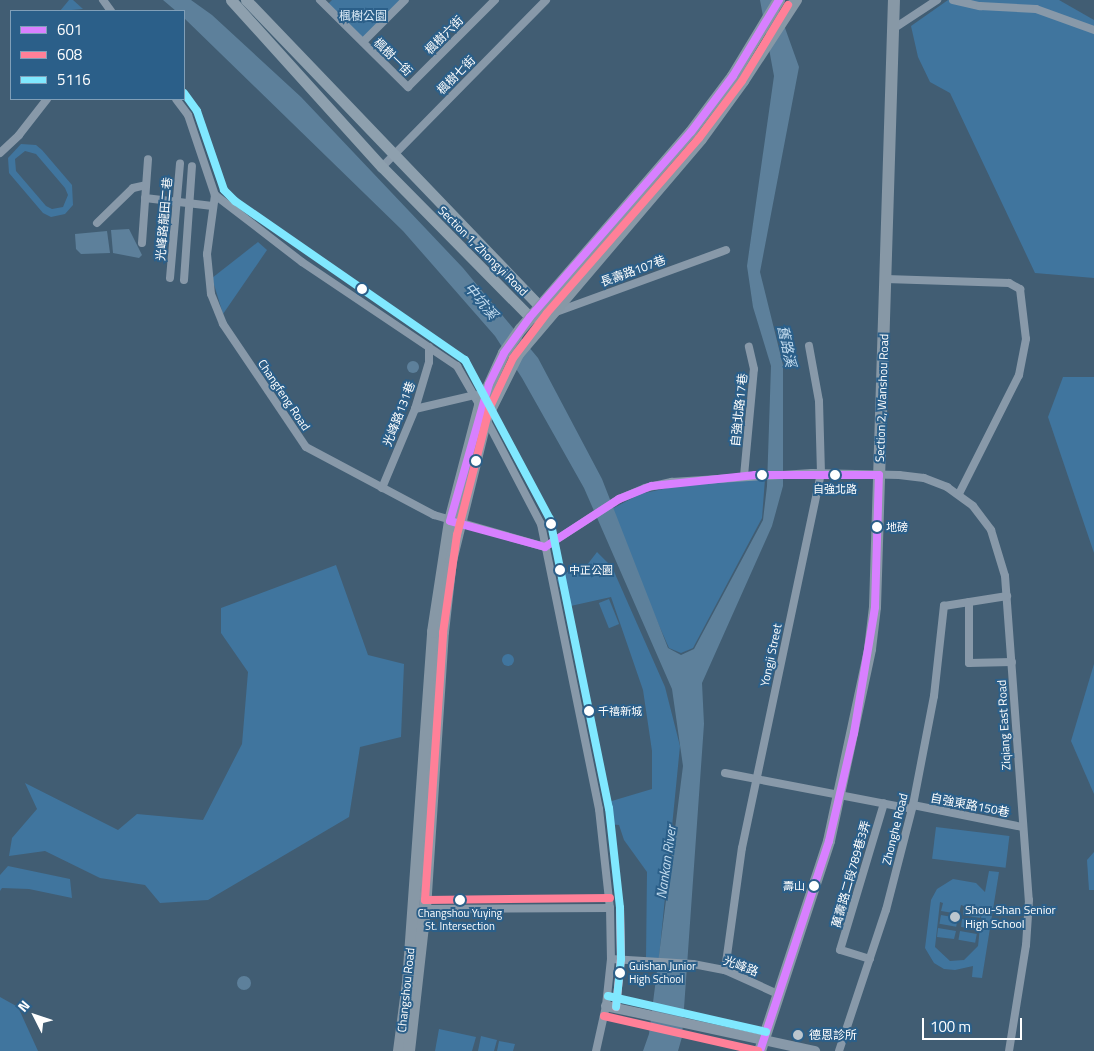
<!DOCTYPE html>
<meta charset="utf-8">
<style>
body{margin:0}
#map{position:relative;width:1094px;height:1051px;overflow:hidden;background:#415d73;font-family:"Titillium Web","Noto Sans TC",sans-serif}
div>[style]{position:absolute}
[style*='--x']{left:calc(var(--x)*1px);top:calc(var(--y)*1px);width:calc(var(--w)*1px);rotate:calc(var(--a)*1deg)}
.green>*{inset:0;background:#40759e;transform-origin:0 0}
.round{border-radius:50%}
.water>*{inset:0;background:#5d809b}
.minor>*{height:8px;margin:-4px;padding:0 4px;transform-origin:4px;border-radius:4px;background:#8899a9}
.tertiary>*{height:10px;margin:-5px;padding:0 5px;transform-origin:5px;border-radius:5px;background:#8899a9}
.secondary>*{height:11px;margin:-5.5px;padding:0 5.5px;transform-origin:5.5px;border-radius:5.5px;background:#8ea0ae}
.primary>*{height:12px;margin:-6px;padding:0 6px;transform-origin:6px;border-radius:6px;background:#8798a6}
.bus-1>*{height:8px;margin:-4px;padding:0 4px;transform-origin:4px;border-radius:4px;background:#d880ff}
.bus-2>*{height:8px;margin:-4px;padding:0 4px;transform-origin:4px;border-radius:4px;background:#ff8098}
.bus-3>*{height:8px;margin:-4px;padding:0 4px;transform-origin:4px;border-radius:4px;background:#80e8ff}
.dots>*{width:14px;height:14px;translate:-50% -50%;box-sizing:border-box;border:2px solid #2b5f89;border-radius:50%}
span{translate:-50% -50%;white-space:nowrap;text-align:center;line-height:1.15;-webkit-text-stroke:4px #2b5f89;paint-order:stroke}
.bus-label{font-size:11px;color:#fff}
.left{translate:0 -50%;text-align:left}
.right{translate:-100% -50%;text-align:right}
.park-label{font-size:12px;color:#dcebf7}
.street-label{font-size:12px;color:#fff}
.poi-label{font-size:12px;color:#fff}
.water-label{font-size:14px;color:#c4ddf0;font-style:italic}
.legend{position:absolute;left:10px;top:10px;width:175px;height:90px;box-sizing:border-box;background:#2b5f89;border:1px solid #809fb8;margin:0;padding:6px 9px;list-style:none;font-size:15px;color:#fff}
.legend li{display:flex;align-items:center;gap:10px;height:25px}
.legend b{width:25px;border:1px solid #809fb8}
.north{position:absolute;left:10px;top:991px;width:50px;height:50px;-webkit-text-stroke:4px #2b5f89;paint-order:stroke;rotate:311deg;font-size:14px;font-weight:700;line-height:20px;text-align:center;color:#fff}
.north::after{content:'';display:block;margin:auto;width:18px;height:22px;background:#fff;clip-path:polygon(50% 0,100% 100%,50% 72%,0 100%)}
.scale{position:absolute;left:922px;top:1018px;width:100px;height:22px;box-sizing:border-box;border:2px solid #fff;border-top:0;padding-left:6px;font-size:15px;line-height:18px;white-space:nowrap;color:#fff;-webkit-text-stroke:4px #2b5f89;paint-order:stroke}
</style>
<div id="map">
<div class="green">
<div style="clip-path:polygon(69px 0,73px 0,83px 9px,60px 11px)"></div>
<div style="clip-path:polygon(332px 0,401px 0,363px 38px,328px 4px)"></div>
<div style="clip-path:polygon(948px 0,1059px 0,1094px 20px,1094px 278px,1035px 273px,950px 93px,930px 82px,918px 57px,911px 26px)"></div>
<div style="clip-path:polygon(evenodd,21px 144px,36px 145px,42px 150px,72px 185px,73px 205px,65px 214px,51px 217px,43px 213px,9px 173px,8px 158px,21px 144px,25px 151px,36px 154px,65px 188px,68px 195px,63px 207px,52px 209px,46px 206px,16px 171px,15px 159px,25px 151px)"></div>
<div style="clip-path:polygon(258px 242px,267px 250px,223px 314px,212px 278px)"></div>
<div style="clip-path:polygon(1063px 377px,1094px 377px,1094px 553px,1048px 417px)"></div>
<div style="clip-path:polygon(765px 479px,762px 518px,693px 648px,681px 653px,669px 648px,608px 511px,640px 494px,691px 483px)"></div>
<div style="clip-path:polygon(597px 552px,612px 567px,665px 687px,680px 746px,659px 958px,646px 958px,647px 872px,624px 840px,619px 825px,607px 824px,605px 803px,652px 789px,652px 751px,643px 690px,611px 597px,566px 607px,557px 579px,578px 565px,584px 569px)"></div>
<div style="clip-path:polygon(336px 565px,368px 655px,404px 664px,401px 737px,360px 747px,349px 817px,208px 900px,160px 903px,145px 885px,100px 878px,45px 851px,9px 856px,12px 838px,37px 809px,25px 783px,118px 830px,137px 814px,203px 820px,242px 744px,248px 672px,221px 633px,221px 608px)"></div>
<div style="left:609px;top:599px;width:27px;height:11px;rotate:68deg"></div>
<div class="round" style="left:502px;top:654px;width:12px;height:12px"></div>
<div style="clip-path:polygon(1094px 664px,1094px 794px,1071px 741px)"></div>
<div style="left:936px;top:827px;width:74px;height:32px;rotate:7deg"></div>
<div style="clip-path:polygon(1094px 852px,1094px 890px,1089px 890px,1087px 860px)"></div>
<div style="clip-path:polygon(8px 866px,70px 879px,72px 898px,29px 889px,2px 888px,0 891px,0 875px)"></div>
<div style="clip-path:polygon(evenodd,989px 871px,999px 872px,982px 978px,972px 977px,973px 966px,955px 970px,944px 969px,934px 963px,925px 948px,931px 900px,937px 889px,953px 879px,976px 883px,985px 892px,989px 871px,940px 902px,943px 903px,941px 911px,959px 914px,961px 905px,964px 906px,963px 915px,980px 918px,982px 909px,978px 946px,964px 960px,950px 961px,935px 947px,940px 902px)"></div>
<div style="left:941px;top:915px;width:17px;height:9px;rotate:10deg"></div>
<div style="left:962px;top:919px;width:17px;height:8px;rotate:7deg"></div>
<div style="clip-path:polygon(938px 928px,956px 931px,954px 939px,937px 937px)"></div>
<div style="left:960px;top:931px;width:17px;height:9px;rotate:10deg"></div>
<div style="clip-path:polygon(0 997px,18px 1007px,38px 1051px,0 1051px)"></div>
<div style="clip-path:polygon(439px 1029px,476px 1037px,472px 1051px,435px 1051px)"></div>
<div style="clip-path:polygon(481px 1036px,497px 1040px,494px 1051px,478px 1051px)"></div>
<div style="clip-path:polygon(499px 1041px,515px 1044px,513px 1051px,497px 1051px)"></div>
</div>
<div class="water">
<div style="clip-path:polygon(163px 0,191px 0,212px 15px,301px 97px,463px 268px,538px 358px,602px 479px,668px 648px,681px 655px,694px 649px,763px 520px,767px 486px,771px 366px,753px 307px,747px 266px,774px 76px,760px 0,775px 0,799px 67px,760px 272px,783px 365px,783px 486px,772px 526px,702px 683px,704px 724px,682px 1037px,678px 1051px,643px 1051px,649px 1034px,683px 766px,672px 689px,584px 488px,522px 378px,495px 336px,403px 231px,184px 18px,184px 11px,176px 11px)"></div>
<div style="clip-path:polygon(129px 229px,142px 255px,139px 258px,113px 253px,111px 230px)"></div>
<div style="clip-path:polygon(107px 231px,110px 253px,81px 254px,76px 249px,75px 234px)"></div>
<div class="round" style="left:407px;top:361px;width:12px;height:12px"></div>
<div class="round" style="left:237px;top:976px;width:14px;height:14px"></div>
</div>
<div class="minor">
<div style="--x:103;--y:0;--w:14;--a:54"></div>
<div style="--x:320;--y:0;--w:124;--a:44.7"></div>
<div style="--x:408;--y:87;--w:123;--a:-45"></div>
<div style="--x:953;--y:0;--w:28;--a:13"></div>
<div style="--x:980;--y:6;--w:56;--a:3.1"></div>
<div style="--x:1036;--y:9;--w:62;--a:19.9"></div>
<div style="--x:893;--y:29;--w:53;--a:-33.4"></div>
<div style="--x:363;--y:42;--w:59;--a:-45"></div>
<div style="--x:176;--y:99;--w:20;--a:53"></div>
<div style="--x:188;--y:115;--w:84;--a:71.4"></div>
<div style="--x:215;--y:195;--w:110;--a:37.6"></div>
<div style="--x:302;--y:262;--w:187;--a:33.9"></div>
<div style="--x:457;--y:366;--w:46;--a:60.1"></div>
<div style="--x:0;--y:153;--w:26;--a:-43"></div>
<div style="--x:19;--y:135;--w:46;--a:-52.1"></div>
<div style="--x:382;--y:167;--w:234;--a:-45.5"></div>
<div style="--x:215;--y:195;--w:60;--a:97.7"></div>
<div style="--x:207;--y:254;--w:40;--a:84.3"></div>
<div style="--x:211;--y:294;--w:32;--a:68"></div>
<div style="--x:223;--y:324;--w:148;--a:56"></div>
<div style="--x:306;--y:447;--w:145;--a:28"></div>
<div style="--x:434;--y:515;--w:116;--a:16.1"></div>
<div style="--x:145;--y:198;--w:68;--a:6.7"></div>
<div style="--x:97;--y:223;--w:50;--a:-44.2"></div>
<div style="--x:133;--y:188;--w:13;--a:-13"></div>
<div style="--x:142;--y:243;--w:84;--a:-85.9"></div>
<div style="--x:170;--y:278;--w:115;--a:-85"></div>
<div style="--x:886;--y:279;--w:123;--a:1.9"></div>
<div style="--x:1009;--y:283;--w:13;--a:29"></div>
<div style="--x:1020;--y:289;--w:50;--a:83.2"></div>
<div style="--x:1026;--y:339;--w:37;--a:101"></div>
<div style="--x:1019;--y:375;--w:133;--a:116.8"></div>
<div style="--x:184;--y:280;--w:114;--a:-86"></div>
<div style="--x:556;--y:312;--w:181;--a:-20"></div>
<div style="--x:415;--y:409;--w:62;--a:-13.1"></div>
<div style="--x:486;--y:419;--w:119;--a:62.4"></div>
<div style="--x:541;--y:524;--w:291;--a:78.5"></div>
<div style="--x:599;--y:809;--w:100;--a:83.7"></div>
<div style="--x:610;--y:908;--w:51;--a:88.9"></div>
<div style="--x:611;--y:959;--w:47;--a:96.1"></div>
<div style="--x:606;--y:1006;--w:46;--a:102.5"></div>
<div style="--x:744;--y:476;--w:107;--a:-84.7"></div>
<div style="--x:754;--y:369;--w:23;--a:-103"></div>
<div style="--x:382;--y:488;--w:86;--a:-67.3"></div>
<div style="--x:415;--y:409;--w:49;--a:-73.4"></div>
<div style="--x:429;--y:362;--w:15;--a:-90"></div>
<div style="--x:545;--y:547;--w:88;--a:-33"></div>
<div style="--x:619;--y:499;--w:28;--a:-23"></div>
<div style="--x:645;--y:488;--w:28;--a:-13"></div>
<div style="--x:672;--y:482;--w:140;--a:-3.7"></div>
<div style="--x:812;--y:473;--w:87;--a:1.3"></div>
<div style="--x:899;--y:475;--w:25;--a:7"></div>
<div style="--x:924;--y:478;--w:25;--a:21"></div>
<div style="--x:947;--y:487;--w:32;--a:36"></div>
<div style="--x:973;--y:506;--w:30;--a:53"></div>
<div style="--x:991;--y:530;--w:48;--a:73.1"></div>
<div style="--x:1005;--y:576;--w:325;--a:85.8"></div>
<div style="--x:1029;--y:900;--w:45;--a:93.8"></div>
<div style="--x:1026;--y:945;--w:107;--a:99.1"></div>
<div style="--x:969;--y:602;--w:61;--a:90"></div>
<div style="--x:969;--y:663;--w:43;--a:-1.3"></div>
<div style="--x:725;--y:773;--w:190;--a:10.9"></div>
<div style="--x:913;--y:805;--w:111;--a:11.4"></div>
<div style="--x:422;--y:909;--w:188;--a:-0.3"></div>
<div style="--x:611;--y:959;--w:82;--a:3.5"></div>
<div style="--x:693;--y:964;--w:33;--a:11"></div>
<div style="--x:725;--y:970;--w:60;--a:24.4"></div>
<div style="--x:870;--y:959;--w:31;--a:-163"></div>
<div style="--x:840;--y:950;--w:153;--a:-73.3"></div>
<div style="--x:725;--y:970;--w:123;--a:-82.1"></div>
<div style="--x:742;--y:848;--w:383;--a:-78.1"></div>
<div style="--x:821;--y:473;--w:72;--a:-91.6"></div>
<div style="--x:819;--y:401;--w:56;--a:-100.3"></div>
<div style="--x:839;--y:1051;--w:149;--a:-71.6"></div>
<div style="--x:886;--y:910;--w:108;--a:-75.6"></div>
<div style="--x:913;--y:805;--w:111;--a:-79.1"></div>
<div style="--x:934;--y:696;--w:91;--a:-83.7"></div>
<div style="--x:944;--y:606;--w:64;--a:-9"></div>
</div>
<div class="tertiary">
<div style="--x:606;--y:1006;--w:214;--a:12.2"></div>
</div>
<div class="secondary">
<div style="--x:231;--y:0;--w:225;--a:47.9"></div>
<div style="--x:382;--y:167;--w:211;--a:45.4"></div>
<div style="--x:530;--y:317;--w:19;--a:-3"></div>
<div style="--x:246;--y:0;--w:434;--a:46.2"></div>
</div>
<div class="primary">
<div style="--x:399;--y:1051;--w:69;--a:-82.5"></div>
<div style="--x:408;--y:983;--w:352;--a:-85.9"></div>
<div style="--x:433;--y:632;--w:112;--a:-81.3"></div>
<div style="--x:450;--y:521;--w:119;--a:-75.4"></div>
<div style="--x:480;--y:406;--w:58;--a:-65.6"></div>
<div style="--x:504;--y:353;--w:29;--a:-55"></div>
<div style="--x:521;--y:329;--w:260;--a:-49.2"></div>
<div style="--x:691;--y:132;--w:70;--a:-53.1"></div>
<div style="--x:733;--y:76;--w:89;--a:-58.8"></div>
<div style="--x:409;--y:1051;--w:143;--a:-83.6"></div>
<div style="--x:425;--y:909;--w:278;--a:-86.3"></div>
<div style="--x:443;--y:632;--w:71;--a:-83.6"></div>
<div style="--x:451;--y:561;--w:147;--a:-76.2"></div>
<div style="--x:486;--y:418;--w:72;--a:-63.4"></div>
<div style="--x:518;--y:354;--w:282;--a:-49.6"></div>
<div style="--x:701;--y:139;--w:72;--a:-54.1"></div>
<div style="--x:743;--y:81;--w:97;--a:-56.8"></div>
<div style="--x:760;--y:1051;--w:221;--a:-71.8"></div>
<div style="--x:829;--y:841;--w:196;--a:-77.9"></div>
<div style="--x:870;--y:649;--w:42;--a:-83.2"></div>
<div style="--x:875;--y:607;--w:607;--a:-88.21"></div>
</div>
<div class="bus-1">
<div style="--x:545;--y:547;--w:98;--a:-164.7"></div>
<div style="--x:450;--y:521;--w:142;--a:-74.1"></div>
<div style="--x:489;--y:384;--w:34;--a:-64"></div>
<div style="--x:504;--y:353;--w:44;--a:-54.2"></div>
<div style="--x:530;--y:317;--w:245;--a:-49"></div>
<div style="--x:691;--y:132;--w:70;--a:-53.1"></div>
<div style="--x:733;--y:76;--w:89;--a:-58.8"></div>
<div style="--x:545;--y:547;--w:88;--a:-33"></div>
<div style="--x:619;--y:499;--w:35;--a:-22"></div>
<div style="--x:652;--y:486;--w:104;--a:-6.1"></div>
<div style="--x:755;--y:475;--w:124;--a:0"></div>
<div style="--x:760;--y:1051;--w:221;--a:-71.8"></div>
<div style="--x:829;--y:841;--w:111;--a:-77"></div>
<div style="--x:854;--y:733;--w:128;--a:-80.5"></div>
<div style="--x:875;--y:607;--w:132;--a:-88.3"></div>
</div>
<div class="bus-2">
<div style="--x:610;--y:898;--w:185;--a:179.4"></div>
<div style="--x:425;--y:900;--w:268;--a:-86.1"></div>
<div style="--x:443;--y:633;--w:99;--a:-81.9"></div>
<div style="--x:457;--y:535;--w:130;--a:-75.7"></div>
<div style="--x:489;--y:409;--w:56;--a:-64.8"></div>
<div style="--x:513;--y:358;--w:56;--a:-52.9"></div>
<div style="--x:547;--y:313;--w:232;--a:-49"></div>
<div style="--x:699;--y:138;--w:71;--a:-53"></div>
<div style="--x:742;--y:81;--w:89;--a:-58.8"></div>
<div style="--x:616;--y:1007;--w:48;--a:-84.1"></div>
<div style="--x:621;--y:959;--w:51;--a:-91.1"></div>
<div style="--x:604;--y:1016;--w:158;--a:12.8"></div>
</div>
<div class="bus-3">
<div style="--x:184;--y:93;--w:22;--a:54"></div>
<div style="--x:197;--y:111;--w:83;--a:71.1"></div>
<div style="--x:224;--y:190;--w:16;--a:45"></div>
<div style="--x:235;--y:201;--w:280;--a:34.7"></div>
<div style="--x:465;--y:360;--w:180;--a:61.9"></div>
<div style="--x:550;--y:519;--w:295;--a:78.5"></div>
<div style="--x:609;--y:808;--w:101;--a:83.7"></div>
<div style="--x:620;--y:908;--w:51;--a:88.9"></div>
<div style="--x:621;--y:959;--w:48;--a:95.9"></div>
<div style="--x:608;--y:996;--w:162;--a:12.8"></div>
</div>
<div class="dots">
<div style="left:362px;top:289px;background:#fff"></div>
<div style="left:476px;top:461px;background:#fff"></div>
<div style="left:762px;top:475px;background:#fff"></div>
<div style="left:835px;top:475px;background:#fff"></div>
<div style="left:551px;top:524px;background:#fff"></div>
<div style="left:877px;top:527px;background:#fff"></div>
<div style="left:560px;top:570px;background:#fff"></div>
<div style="left:589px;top:711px;background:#fff"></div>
<div style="left:814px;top:886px;background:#fff"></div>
<div style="left:460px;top:900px;background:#fff"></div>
<div style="left:955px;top:917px;background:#bcc6ce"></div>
<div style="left:620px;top:973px;background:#fff"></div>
<div style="left:798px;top:1035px;background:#bcc6ce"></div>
</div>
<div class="bus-label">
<span style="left:835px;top:489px">自強北路</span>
<span class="left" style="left:886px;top:527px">地磅</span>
<span class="left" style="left:569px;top:570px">中正公園</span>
<span class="left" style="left:598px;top:711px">千禧新城</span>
<span class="right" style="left:805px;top:886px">壽山</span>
<span style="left:460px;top:920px">Changshou Yuying<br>St. Intersection</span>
<span class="left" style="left:629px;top:973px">Guishan Junior<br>High School</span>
</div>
<div class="park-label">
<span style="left:363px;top:16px">楓樹公園</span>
</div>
<div class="street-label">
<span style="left:444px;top:35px;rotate:-45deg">楓樹六街</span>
<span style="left:393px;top:57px;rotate:44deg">楓樹一街</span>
<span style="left:456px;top:75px;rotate:-45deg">楓樹七街</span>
<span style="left:164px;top:219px;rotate:-85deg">光峰路龍田二巷</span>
<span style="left:483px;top:251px;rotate:45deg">Section 1, Zhongyi Road</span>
<span style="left:633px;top:271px;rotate:-20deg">長壽路107巷</span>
<span style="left:284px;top:395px;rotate:56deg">Changfeng Road</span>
<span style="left:882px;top:398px;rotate:-88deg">Section 2, Wanshou Road</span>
<span style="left:739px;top:410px;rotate:-84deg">自強北路17巷</span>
<span style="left:399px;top:414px;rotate:-69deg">光峰路131巷</span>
<span style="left:771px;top:655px;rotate:-78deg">Yongji Street</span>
<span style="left:1004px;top:725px;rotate:-93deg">Ziqiang East Road</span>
<span style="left:970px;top:805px;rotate:11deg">自強東路150巷</span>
<span style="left:895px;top:829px;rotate:-76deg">Zhonghe Road</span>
<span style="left:851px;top:874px;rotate:-74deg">萬壽路二段789巷3弄</span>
<span style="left:741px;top:966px;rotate:20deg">光峰路</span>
<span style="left:406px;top:990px;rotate:-84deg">Changshou Road</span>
</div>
<div class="poi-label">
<span class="left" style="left:965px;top:917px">Shou-Shan Senior<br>High School</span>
<span class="left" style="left:809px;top:1035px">德恩診所</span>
</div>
<div class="water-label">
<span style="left:481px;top:301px;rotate:50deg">中坑溪</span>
<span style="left:787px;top:346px;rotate:78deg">舊路溪</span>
<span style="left:666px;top:862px;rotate:-82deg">Nankan River</span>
</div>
<ul class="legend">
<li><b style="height:6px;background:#d880ff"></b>601</li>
<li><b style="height:6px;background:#ff8098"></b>608</li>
<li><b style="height:6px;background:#80e8ff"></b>5116</li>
</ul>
<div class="north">N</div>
<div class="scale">100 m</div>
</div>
